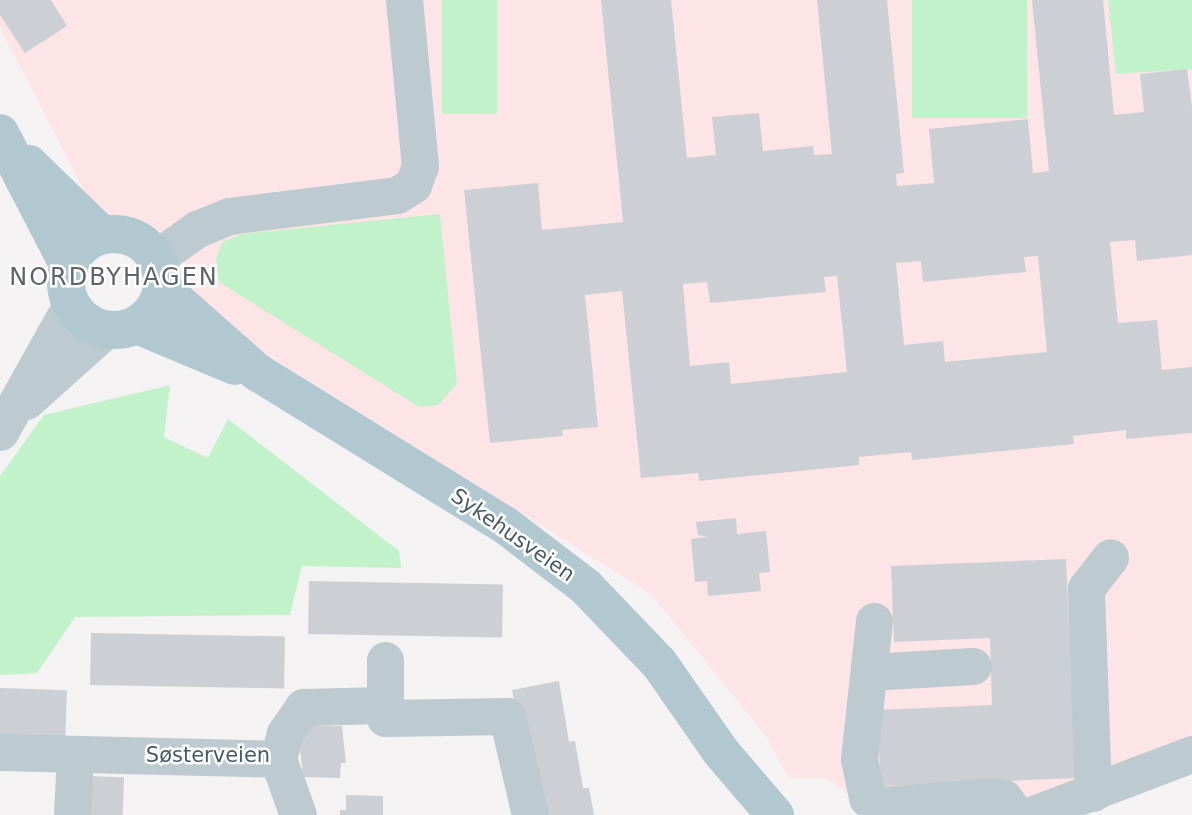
<!DOCTYPE html>
<meta charset="utf-8">
<style>
body{margin:0}
#map{position:relative;width:1192px;height:815px;overflow:hidden;background:#f4f2f3;font-family:"DejaVu Sans",sans-serif}
div>[style]{position:absolute}
[style*='--x']{left:calc(var(--x)*1px);top:calc(var(--y)*1px);width:calc(var(--w)*1px);rotate:calc(var(--a)*1deg)}
.medical>*{inset:0;background:#fce4e7}
.green>*{inset:0;background:#c1f2ca;transform-origin:0 0}
.building>*{inset:0;background:#ccd0d4;transform-origin:0 0}
.minor>*{height:37px;margin:-18.5px;padding:0 18.5px;transform-origin:18.5px;border-radius:18.5px;background:#bdcacf}
.major>*{height:38px;margin:-19px;padding:0 19px;transform-origin:19px;border-radius:19px;background:#b2c8d1}
.major>.ring{margin:-19px;padding:0;box-sizing:content-box;background:none;border:38px solid #b2c8d1;border-radius:50%}
span{translate:-50% -50%;white-space:nowrap;text-align:center;line-height:1.15;-webkit-text-stroke:5px #fff;paint-order:stroke}
.street-label{font-size:21px;color:#495a61}
.quarter-label{font-size:24px;color:#5e6467;letter-spacing:2px}
</style>
<div id="map">
<div class="medical">
<div style="clip-path:polygon(0 0,1192px 0,1192px 734px,1079px 784px,952px 815px,875px 815px,827px 778px,789px 778px,765px 735px,651px 594px,224px 328px,200px 308px,173px 234px,98px 218px,0 27px)"></div>
</div>
<div class="green">
<div style="left:442px;top:0;width:55px;height:114px"></div>
<div style="left:912px;top:0;width:115px;height:118px"></div>
<div style="clip-path:polygon(1108px 0,1192px 0,1192px 69px,1116px 74px)"></div>
<div style="clip-path:polygon(440px 214px,457px 384px,438px 405px,419px 407px,219px 282px,216px 259px,222px 242px,241px 234px)"></div>
<div style="clip-path:polygon(170px 385px,164px 437px,208px 458px,228px 419px,399px 551px,401px 568px,302px 566px,290px 615px,75px 617px,37px 673px,0 675px,0 476px,44px 415px)"></div>
</div>
<div class="building">
<div style="clip-path:polygon(0 0,51px 0,67px 26px,25px 53px,0 15px)"></div>
<div style="clip-path:polygon(evenodd,601px 0,671px 0,687px 158px,716px 155px,712px 117px,759px 113px,763px 151px,813px 146px,814px 155px,832px 154px,817px 0,887px 0,904px 173px,896px 174px,897px 186px,934px 183px,929px 129px,1028px 119px,1033px 173px,1049px 171px,1032px 0,1103px 0,1114px 115px,1144px 112px,1140px 74px,1187px 69px,1192px 107px,1192px 255px,1137px 261px,1135px 240px,1110px 242px,1118px 323px,1157px 320px,1162px 370px,1192px 367px,1192px 433px,1126px 439px,1126px 430px,1073px 436px,1074px 444px,912px 460px,911px 452px,859px 457px,859px 465px,699px 481px,698px 473px,641px 478px,622px 291px,585px 295px,598px 427px,562px 430px,563px 436px,490px 443px,464px 190px,538px 183px,542px 230px,623px 222px,601px 0,1038px 256px,1047px 352px,945px 362px,943px 341px,904px 345px,896px 263px,921px 261px,923px 282px,1026px 272px,1024px 257px,1038px 256px,601px 0,837px 276px,847px 372px,731px 384px,729px 362px,690px 366px,683px 284px,707px 282px,710px 303px,826px 292px,824px 277px,837px 276px)"></div>
<div style="clip-path:polygon(736px 518px,737px 534px,766px 531px,770px 572px,759px 573px,761px 591px,708px 596px,707px 581px,695px 582px,691px 539px,708px 537px,698px 535px,696px 522px)"></div>
<div style="clip-path:polygon(1066px 559px,1076px 778px,881px 786px,877px 710px,992px 705px,990px 638px,894px 642px,891px 566px)"></div>
<div style="left:309px;top:581px;width:194px;height:53px;rotate:1deg"></div>
<div style="left:91px;top:633px;width:194px;height:52px;rotate:1deg"></div>
<div style="clip-path:polygon(559px 681px,569px 742px,575px 741px,583px 788px,589px 788px,594px 815px,546px 815px,523px 752px,512px 690px)"></div>
<div style="left:0;top:688px;width:67px;height:53px;rotate:2deg"></div>
<div style="clip-path:polygon(305px 725px,342px 726px,346px 763px,341px 763px,340px 778px,303px 777px,299px 740px,304px 740px)"></div>
<div style="left:87px;top:776px;width:37px;height:39px;rotate:2deg"></div>
<div style="clip-path:polygon(346px 795px,383px 796px,383px 815px,340px 815px,340px 810px,346px 810px)"></div>
</div>
<div class="minor">
<div style="--x:156;--y:258;--w:50;--a:-35.3"></div>
<div style="--x:197;--y:229;--w:35;--a:-22"></div>
<div style="--x:229;--y:216;--w:169;--a:-7.1"></div>
<div style="--x:397;--y:195;--w:19;--a:-32"></div>
<div style="--x:413;--y:185;--w:20;--a:-70"></div>
<div style="--x:420;--y:166;--w:167;--a:-95.5"></div>
<div style="--x:26;--y:401;--w:106;--a:-41.9"></div>
<div style="--x:0;--y:432;--w:145;--a:-60.8"></div>
<div style="--x:874;--y:621;--w:139;--a:96.2"></div>
<div style="--x:859;--y:759;--w:40;--a:78"></div>
<div style="--x:867;--y:798;--w:17;--a:25"></div>
<div style="--x:882;--y:805;--w:109;--a:-4.7"></div>
<div style="--x:991;--y:796;--w:13;--a:9"></div>
<div style="--x:1004;--y:798;--w:21;--a:55"></div>
<div style="--x:385;--y:660;--w:58;--a:90"></div>
<div style="--x:385;--y:718;--w:122;--a:-0.9"></div>
<div style="--x:507;--y:716;--w:102;--a:76.9"></div>
<div style="--x:869;--y:672;--w:104;--a:-3.3"></div>
<div style="--x:0;--y:752;--w:278;--a:1.4"></div>
<div style="--x:278;--y:759;--w:27;--a:-75"></div>
<div style="--x:285;--y:733;--w:32;--a:-55"></div>
<div style="--x:303;--y:707;--w:82;--a:-1.4"></div>
<div style="--x:278;--y:759;--w:59;--a:70.3"></div>
<div style="--x:1093;--y:793;--w:205;--a:-92"></div>
<div style="--x:1086;--y:588;--w:39;--a:-52"></div>
<div style="--x:72;--y:815;--w:61;--a:-87.2"></div>
<div style="--x:1031;--y:815;--w:172;--a:-20.8"></div>
</div>
<div class="major">
<div style="--x:0;--y:133;--w:150;--a:62.6"></div>
<div style="--x:29;--y:164;--w:102;--a:44.2"></div>
<div class="ring" style="left:66px;top:234px;width:58px;height:58px"></div>
<div style="--x:162;--y:288;--w:127;--a:41.5"></div>
<div style="--x:257;--y:372;--w:291;--a:31.7"></div>
<div style="--x:505;--y:525;--w:102;--a:37.4"></div>
<div style="--x:586;--y:587;--w:105;--a:46.2"></div>
<div style="--x:659;--y:663;--w:108;--a:55.1"></div>
<div style="--x:721;--y:752;--w:83;--a:49.4"></div>
<div style="--x:137;--y:325;--w:106;--a:22.7"></div>
</div>
<div class="street-label">
<span style="left:513px;top:535px;rotate:35deg">Sykehusveien</span>
<span style="left:208px;top:755px">Søsterveien</span>
</div>
<div class="quarter-label">
<span style="left:114px;top:278px">NORDBYHAGEN</span>
</div>
</div>
